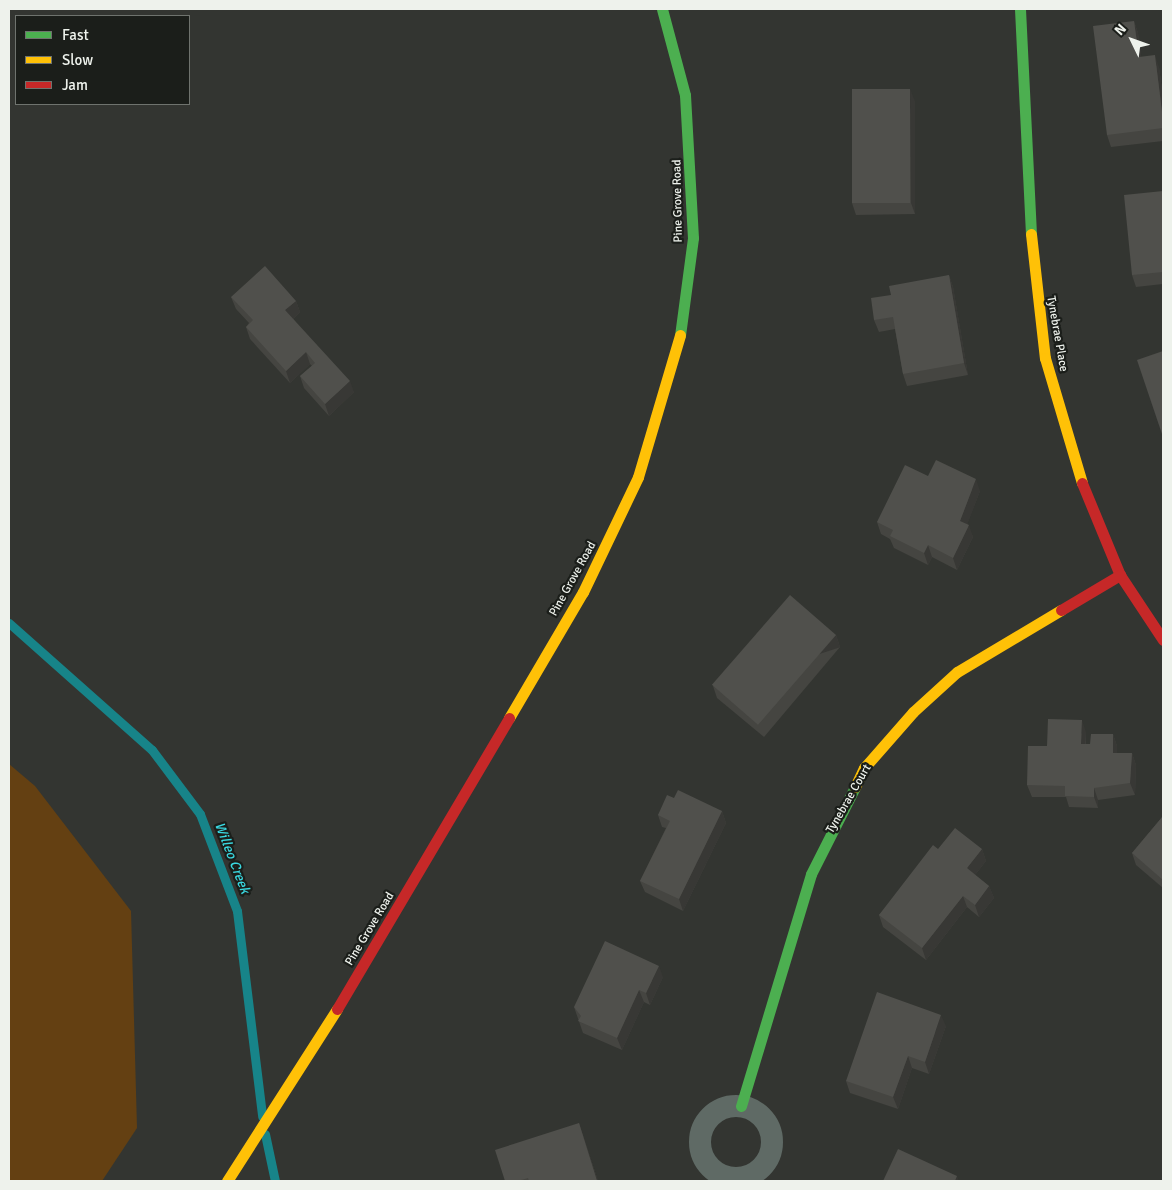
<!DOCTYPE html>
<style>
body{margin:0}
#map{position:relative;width:1172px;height:1190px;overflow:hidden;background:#333531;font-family:Signika,sans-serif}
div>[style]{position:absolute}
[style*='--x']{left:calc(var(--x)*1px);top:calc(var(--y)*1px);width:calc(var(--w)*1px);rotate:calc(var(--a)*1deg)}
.green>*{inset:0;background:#644012}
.stream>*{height:9px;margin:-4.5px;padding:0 4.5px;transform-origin:4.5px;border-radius:4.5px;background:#178489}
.street>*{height:22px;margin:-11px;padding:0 11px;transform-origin:11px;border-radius:11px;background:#5f6a65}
.street>.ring{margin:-11px;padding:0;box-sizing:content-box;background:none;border:22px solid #5f6a65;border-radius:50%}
.fast>*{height:11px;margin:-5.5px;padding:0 5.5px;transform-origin:5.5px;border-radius:5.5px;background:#4caf50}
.slow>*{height:11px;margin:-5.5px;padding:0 5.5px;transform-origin:5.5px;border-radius:5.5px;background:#ffc107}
.jam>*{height:11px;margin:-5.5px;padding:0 5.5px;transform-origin:5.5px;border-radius:5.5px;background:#c62828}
.wall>*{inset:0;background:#454541}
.shaded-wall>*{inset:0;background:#383835;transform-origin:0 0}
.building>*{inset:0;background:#50504c;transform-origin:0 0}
span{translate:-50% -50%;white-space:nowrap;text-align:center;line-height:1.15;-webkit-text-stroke:4.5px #1b1e1a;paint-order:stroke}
.street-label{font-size:12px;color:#eef2ec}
.water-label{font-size:14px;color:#3ad8e0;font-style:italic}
.frame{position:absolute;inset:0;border:10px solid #eef2ec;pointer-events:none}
.legend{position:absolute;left:15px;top:15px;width:175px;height:90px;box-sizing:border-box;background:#1b1e1a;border:1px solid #6f736e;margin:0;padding:6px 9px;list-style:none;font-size:15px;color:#eef2ec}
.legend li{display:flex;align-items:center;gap:10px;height:25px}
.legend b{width:25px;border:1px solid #6f736e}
.north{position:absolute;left:1107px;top:15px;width:50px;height:50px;-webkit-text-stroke:4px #1b1e1a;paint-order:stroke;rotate:312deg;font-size:14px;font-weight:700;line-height:20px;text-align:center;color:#eef2ec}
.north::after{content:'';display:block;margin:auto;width:18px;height:22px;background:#eef2ec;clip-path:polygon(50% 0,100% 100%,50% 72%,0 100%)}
</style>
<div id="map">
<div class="green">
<div style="clip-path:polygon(9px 764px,35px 786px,131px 911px,137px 1128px,102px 1181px,9px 1181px)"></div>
</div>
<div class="stream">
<div style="--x:9;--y:623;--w:191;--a:41.6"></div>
<div style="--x:152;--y:750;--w:80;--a:53.1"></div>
<div style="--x:200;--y:814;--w:104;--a:69.1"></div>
<div style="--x:237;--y:911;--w:207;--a:83"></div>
<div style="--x:265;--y:1134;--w:48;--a:78"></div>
</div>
<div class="street">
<div class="ring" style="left:700px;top:1106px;width:50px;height:50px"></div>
</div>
<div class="fast">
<div style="--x:662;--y:9;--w:89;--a:75"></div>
<div style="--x:685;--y:95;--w:143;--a:86.8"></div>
<div style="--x:693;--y:238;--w:98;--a:97.6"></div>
<div style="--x:1020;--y:9;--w:225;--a:87.2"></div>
<div style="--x:741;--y:1106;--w:242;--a:-73.2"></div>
<div style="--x:811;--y:874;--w:97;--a:-63.2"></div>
</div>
<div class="slow">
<div style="--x:1031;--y:234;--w:125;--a:83.6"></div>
<div style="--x:1045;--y:358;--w:130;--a:73.5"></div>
<div style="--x:509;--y:718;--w:146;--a:-59.6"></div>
<div style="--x:583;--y:592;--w:127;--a:-64.4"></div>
<div style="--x:638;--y:477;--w:148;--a:-73.5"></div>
<div style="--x:855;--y:787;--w:21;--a:-65"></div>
<div style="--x:864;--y:768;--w:74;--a:-48.8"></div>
<div style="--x:913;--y:712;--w:59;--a:-42.3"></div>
<div style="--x:957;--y:672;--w:121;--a:-30.8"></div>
<div style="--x:227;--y:1181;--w:204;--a:-57.4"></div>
</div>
<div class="jam">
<div style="--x:1082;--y:483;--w:100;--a:67.6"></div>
<div style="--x:1120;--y:575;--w:78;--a:56.5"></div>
<div style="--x:1061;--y:610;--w:69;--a:-30.7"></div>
<div style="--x:337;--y:1009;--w:338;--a:-59.4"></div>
</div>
<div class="wall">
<div style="clip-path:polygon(1134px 21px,1138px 33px,1141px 57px,1159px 67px,1163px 98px,1163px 141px,1111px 147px,1107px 135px)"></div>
<div style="clip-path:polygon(915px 101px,915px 214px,856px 215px,852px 203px)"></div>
<div style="clip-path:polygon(1163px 191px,1163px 284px,1136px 287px,1132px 275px)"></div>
<div style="clip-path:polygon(949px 275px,953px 287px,968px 375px,907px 386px,903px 374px,895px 329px,879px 332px,874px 320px,891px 295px)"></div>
<div style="clip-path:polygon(231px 297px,296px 301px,300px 312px,293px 319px,354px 392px,329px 416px,304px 388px,300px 376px,312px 366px,310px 364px,290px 383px,250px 339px,246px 327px,249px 323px,236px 309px)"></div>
<div style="clip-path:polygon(928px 476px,980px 491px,967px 524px,973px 537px,957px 570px,932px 557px,928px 565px,894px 548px,890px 539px,881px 534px,877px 522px)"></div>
<div style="clip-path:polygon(836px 635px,840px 647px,764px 737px,717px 698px,713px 686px)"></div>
<div style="clip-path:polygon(1086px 732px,1086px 744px,1090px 744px,1113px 734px,1117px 746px,1117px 753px,1132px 753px,1136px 765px,1135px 795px,1098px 800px,1098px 808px,1069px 807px,1066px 797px,1032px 797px,1027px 785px,1047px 746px)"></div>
<div style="clip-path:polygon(674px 798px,722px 811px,726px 823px,683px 911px,645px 892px,640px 881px,666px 828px,662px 827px,658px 815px)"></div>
<div style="clip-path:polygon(1163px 816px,1163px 888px,1136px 865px,1132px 853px)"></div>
<div style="clip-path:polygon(938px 849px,982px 849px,986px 861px,975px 875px,989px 886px,994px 898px,979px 917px,967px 907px,926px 960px,883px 927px,879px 915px)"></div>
<div style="clip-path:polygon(663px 977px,650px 1005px,644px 1002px,622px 1050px,583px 1033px,574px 1007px)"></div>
<div style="clip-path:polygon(946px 1026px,929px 1074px,912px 1068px,898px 1109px,850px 1093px,846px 1081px)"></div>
<div style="clip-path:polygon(579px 1123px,598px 1181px,505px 1181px)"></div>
</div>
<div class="shaded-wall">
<div style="clip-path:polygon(1134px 21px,1138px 33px,1143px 69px,1139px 57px)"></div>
<div style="clip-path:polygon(1155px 55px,1159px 67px,1163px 98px,1163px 120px)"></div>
<div style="clip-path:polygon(910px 89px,915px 101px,915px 214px,911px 203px)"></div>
<div style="clip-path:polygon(949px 275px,953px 287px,968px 375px,964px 363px)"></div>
<div style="clip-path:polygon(296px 301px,300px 312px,290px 322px,285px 310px)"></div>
<div style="clip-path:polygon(306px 352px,310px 364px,290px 383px,286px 371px)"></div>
<div style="clip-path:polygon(350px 381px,354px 392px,329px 416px,325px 404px)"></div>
<div style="clip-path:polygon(976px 479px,980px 491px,964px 533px,960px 521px)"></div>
<div style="clip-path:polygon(969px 525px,973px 537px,957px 570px,953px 558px)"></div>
<div style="clip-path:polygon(928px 545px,932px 557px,928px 565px,924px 553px)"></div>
<div style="left:836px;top:635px;width:13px;height:119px;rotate:72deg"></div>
<div style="clip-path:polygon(1082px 720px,1086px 732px,1085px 756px,1081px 744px)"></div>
<div style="clip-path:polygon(1113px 734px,1117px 746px,1117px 764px,1113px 753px)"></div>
<div style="clip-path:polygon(1132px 753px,1136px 765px,1135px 795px,1130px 783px)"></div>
<div style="clip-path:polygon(1094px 788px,1098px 800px,1098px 808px,1094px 797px)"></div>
<div style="clip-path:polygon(722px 811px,726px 823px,683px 911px,679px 899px)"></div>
<div style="clip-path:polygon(982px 849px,986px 861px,971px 880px,967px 868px)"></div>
<div style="clip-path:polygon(989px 886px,994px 898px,979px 917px,975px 905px)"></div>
<div style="clip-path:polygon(963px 896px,967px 907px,926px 960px,922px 948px)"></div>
<div style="clip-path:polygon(659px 966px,663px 977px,650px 1005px,646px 993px)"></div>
<div style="clip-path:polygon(639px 990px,644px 1002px,622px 1050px,617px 1038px)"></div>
<div style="clip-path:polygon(941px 1015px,946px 1026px,929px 1074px,925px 1062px)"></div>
<div style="clip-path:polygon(908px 1056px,912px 1068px,898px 1109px,893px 1097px)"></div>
<div style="clip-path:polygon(579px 1123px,583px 1135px,598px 1181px,597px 1181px)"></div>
<div style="clip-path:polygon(957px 1176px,959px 1181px,955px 1181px)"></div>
</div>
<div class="building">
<div style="clip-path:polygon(1134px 21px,1139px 57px,1155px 55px,1163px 120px,1163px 128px,1107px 135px,1093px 26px)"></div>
<div style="left:852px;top:89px;width:58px;height:114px"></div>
<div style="clip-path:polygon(1163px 191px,1163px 272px,1132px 275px,1124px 195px)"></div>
<div style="clip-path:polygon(265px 266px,296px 301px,285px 310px,350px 381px,325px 404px,300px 376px,315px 363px,306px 352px,286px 371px,246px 327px,253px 320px,231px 297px)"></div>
<div style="clip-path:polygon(949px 275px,964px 363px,903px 374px,893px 317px,874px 320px,871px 298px,891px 295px,889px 286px)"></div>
<div style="clip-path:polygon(1163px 351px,1163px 437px,1137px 360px)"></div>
<div style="clip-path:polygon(936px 460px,976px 479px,960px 521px,969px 525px,953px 558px,928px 545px,924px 553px,890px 536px,893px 530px,877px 522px,905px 465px,928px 476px)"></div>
<div style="left:790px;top:595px;width:61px;height:119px;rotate:41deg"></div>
<div style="clip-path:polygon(1048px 719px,1082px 720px,1081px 744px,1090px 744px,1091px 734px,1113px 734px,1113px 753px,1132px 753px,1130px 783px,1094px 788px,1094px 797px,1065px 796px,1065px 786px,1027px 785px,1028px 746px,1047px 746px)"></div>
<div style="clip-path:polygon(678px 790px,722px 811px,679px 899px,640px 881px,670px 821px,658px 815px,667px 795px,674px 798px)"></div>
<div style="clip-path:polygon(1163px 816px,1163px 880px,1132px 853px)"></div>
<div style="clip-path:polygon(955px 828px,982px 849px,967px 868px,989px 886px,975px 905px,963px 896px,922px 948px,879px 915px,933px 845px,938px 849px)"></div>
<div style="clip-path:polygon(605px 941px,659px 966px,646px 993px,639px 990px,617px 1038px,578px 1021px,581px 1016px,574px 1007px)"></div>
<div style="clip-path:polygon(877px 992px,941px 1015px,925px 1062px,908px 1056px,893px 1097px,846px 1081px)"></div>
<div style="clip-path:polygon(579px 1123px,597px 1181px,529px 1181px,528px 1178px,518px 1181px,505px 1181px,495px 1150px)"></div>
<div style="clip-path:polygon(898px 1149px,957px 1176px,955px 1181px,883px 1181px)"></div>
</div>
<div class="street-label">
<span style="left:678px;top:201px;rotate:-91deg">Pine Grove Road</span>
<span style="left:1057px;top:334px;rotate:80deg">Tynebrae Place</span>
<span style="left:573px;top:579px;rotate:-61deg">Pine Grove Road</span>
<span style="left:849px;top:799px;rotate:-60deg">Tynebrae Court</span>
<span style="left:370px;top:929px;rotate:-59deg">Pine Grove Road</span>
</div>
<div class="water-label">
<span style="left:232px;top:858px;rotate:69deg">Willeo Creek</span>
</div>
<div class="frame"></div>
<ul class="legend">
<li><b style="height:6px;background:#4caf50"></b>Fast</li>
<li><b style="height:6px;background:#ffc107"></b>Slow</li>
<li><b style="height:6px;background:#c62828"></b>Jam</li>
</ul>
<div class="north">N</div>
</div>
